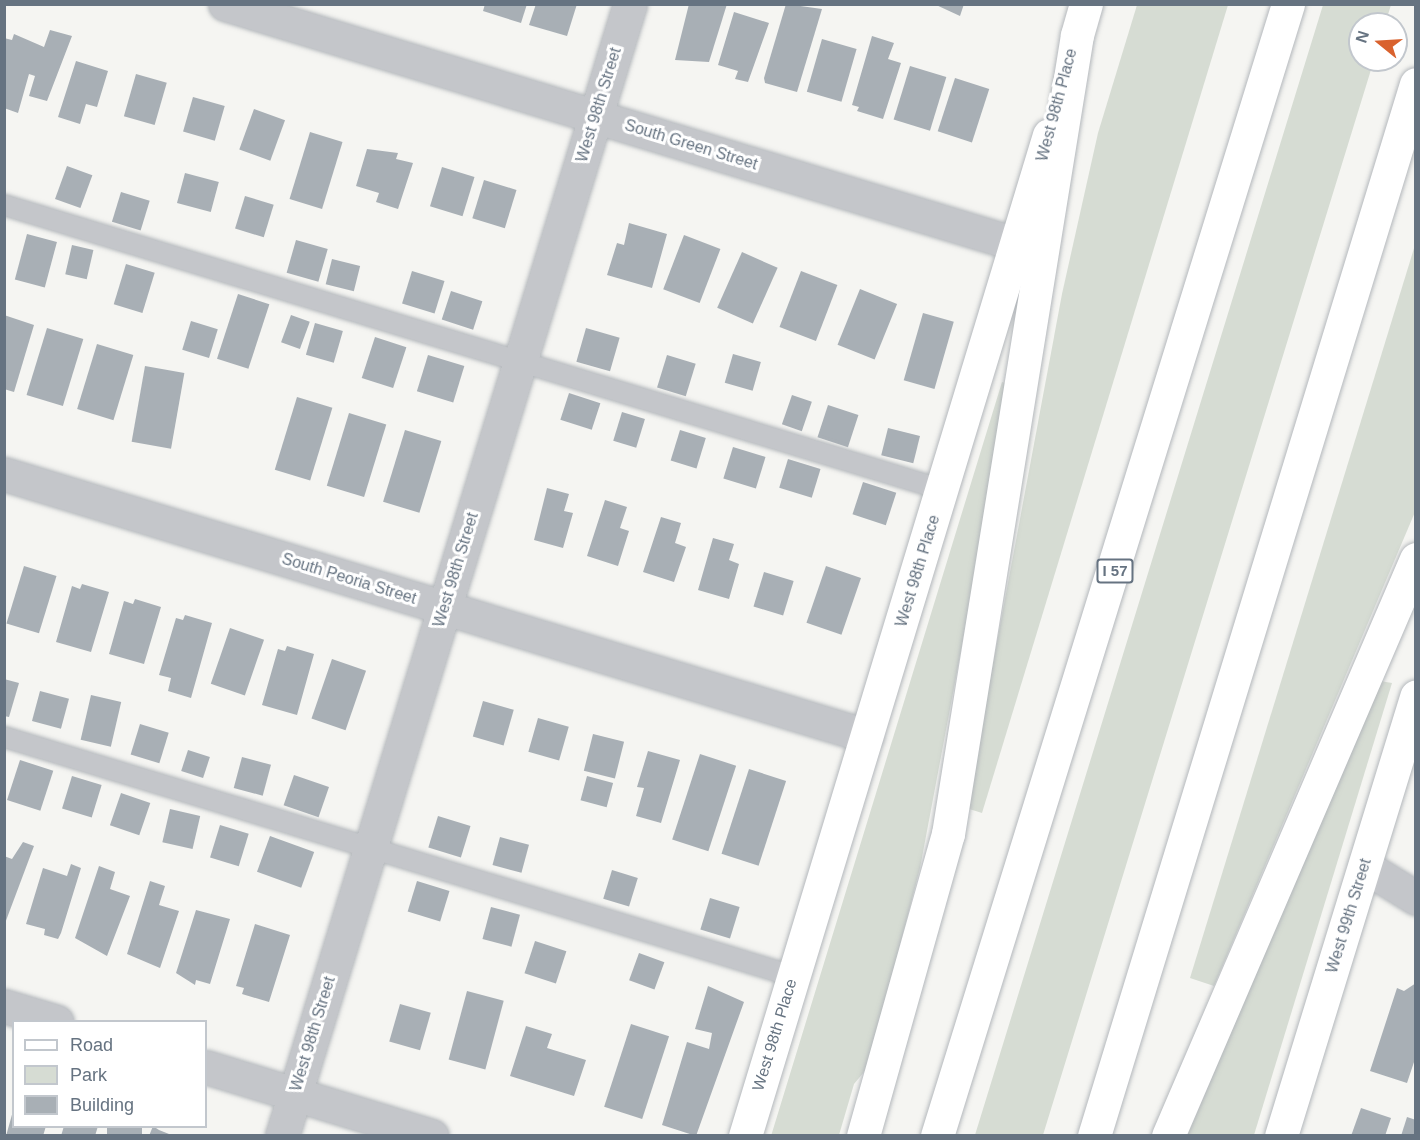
<!DOCTYPE html>
<style>
body{margin:0}
#map{position:relative;width:1420px;height:1140px;overflow:hidden;background:#f5f5f2;font-family:Helvetica,sans-serif}
div>[style]{position:absolute}
[style*='--x']{left:calc(var(--x)*1px);top:calc(var(--y)*1px);width:calc(var(--w)*1px);rotate:calc(var(--a)*1deg)}
.green>*{inset:0;background:#d6dcd3}
.building>*{inset:0;background:#a8afb5;transform-origin:0 0}
.roads{filter:drop-shadow(0 0 2px #b4b8bc) drop-shadow(0 0 2px #b4b8bc)}
.lane>*{height:20px;margin:-10px;padding:0 10px;transform-origin:10px;border-radius:10px;background:#c4c6ca}
.street>*{height:33px;margin:-16.5px;padding:0 16.5px;transform-origin:16.5px;border-radius:16.5px;background:#c4c6ca}
.secondary>*{height:33px;margin:-16.5px;padding:0 16.5px;transform-origin:16.5px;border-radius:16.5px;background:#fff}
.primary>*{height:33px;margin:-16.5px;padding:0 16.5px;transform-origin:16.5px;border-radius:16.5px;background:#fff}
.highway>*{height:33px;margin:-16.5px;padding:0 16.5px;transform-origin:16.5px;border-radius:16.5px;background:#fff}
span{translate:-50% -50%;white-space:nowrap;text-align:center;line-height:1.15;-webkit-text-stroke:6px #fff;paint-order:stroke}
.shield-label span{padding:2px 4px;background:#fff;border:2px solid;border-radius:4px;-webkit-text-stroke-width:0}
.shield-label{font-size:15px;color:#667381;font-weight:700}
.street-label{font-size:16px;color:#667381}
.frame{position:absolute;inset:0;border:6px solid #667381;pointer-events:none}
.legend{position:absolute;left:12px;top:1020px;width:195px;height:108px;box-sizing:border-box;background:#fff;border:2px solid #c2c7cd;margin:0;padding:8px 10px;list-style:none;font-size:18px;color:#667381}
.legend li{display:flex;align-items:center;gap:12px;height:30px}
.legend b{width:30px;border:2px solid #c2c7cd}
.north{position:absolute;left:1348px;top:12px;width:60px;height:60px;box-sizing:border-box;background:#fff;border:2px solid #c2c7cd;border-radius:50%;rotate:288deg;font-size:16px;font-weight:700;line-height:24px;text-align:center;color:#667381}
.north::after{content:'';display:block;margin:auto;width:21px;height:27px;background:#d9622e;clip-path:polygon(50% 0,100% 100%,50% 72%,0 100%)}
</style>
<div id="map">
<div class="green">
<div style="clip-path:polygon(1137px 5px,1228px 5px,982px 813px,966px 808px,1062px 294px,1098px 133px)"></div>
<div style="clip-path:polygon(1323px 5px,1391px 5px,1385px 24px,1360px 24px,1360px 60px,1374px 60px,1043px 1135px,975px 1135px)"></div>
<div style="clip-path:polygon(1415px 245px,1415px 512px,1214px 986px,1190px 978px)"></div>
<div style="clip-path:polygon(1002px 382px,1011px 385px,920px 868px,869px 1066px,854px 1084px,839px 1135px,771px 1136px)"></div>
<div style="clip-path:polygon(1380px 681px,1392px 683px,1254px 1135px,1187px 1136px)"></div>
</div>
<div class="building">
<div style="clip-path:polygon(485px 4px,527px 4px,521px 23px,483px 11px)"></div>
<div style="clip-path:polygon(536px 4px,577px 4px,567px 36px,529px 25px)"></div>
<div style="clip-path:polygon(689px 4px,727px 4px,709px 62px,675px 60px)"></div>
<div style="clip-path:polygon(786px 4px,822px 9px,797px 92px,765px 83px,764px 78px)"></div>
<div style="clip-path:polygon(934px 4px,964px 4px,960px 16px)"></div>
<div style="clip-path:polygon(734px 12px,769px 23px,748px 82px,735px 79px,738px 71px,718px 65px)"></div>
<div style="clip-path:polygon(50px 30px,72px 36px,47px 101px,29px 96px,35px 76px,29px 74px,18px 113px,4px 108px,4px 38px,12px 40px,14px 34px,44px 47px)"></div>
<div style="clip-path:polygon(872px 36px,894px 43px,888px 59px,901px 63px,883px 119px,857px 111px,859px 107px,852px 105px)"></div>
<div style="left:822px;top:39px;width:36px;height:55px;rotate:16deg"></div>
<div style="clip-path:polygon(76px 61px,108px 71px,97px 107px,86px 104px,80px 124px,58px 117px)"></div>
<div style="left:910px;top:66px;width:38px;height:56px;rotate:17deg"></div>
<div style="left:136px;top:74px;width:32px;height:44px;rotate:16deg"></div>
<div style="left:955px;top:78px;width:36px;height:56px;rotate:18deg"></div>
<div style="left:193px;top:97px;width:33px;height:36px;rotate:16deg"></div>
<div style="left:254px;top:109px;width:33px;height:43px;rotate:20deg"></div>
<div style="left:310px;top:132px;width:34px;height:70px;rotate:17deg"></div>
<div style="clip-path:polygon(367px 149px,398px 153px,396px 159px,413px 163px,398px 209px,376px 202px,379px 193px,356px 186px)"></div>
<div style="left:67px;top:166px;width:27px;height:35px;rotate:20deg"></div>
<div style="left:442px;top:167px;width:34px;height:41px;rotate:17deg"></div>
<div style="left:185px;top:173px;width:35px;height:31px;rotate:15deg"></div>
<div style="left:484px;top:180px;width:34px;height:40px;rotate:17deg"></div>
<div style="left:121px;top:192px;width:30px;height:31px;rotate:17deg"></div>
<div style="left:245px;top:196px;width:30px;height:34px;rotate:17deg"></div>
<div style="clip-path:polygon(629px 223px,667px 234px,652px 288px,607px 275px,617px 243px,624px 245px)"></div>
<div style="left:27px;top:234px;width:31px;height:47px;rotate:15deg"></div>
<div style="left:684px;top:235px;width:39px;height:58px;rotate:21deg"></div>
<div style="left:296px;top:240px;width:33px;height:34px;rotate:16deg"></div>
<div style="left:72px;top:245px;width:22px;height:30px;rotate:13deg"></div>
<div style="left:742px;top:252px;width:39px;height:61px;rotate:24deg"></div>
<div style="left:332px;top:259px;width:29px;height:26px;rotate:14deg"></div>
<div style="left:126px;top:264px;width:30px;height:42px;rotate:17deg"></div>
<div style="left:412px;top:271px;width:34px;height:34px;rotate:17deg"></div>
<div style="left:801px;top:271px;width:39px;height:60px;rotate:21deg"></div>
<div style="left:860px;top:289px;width:40px;height:60px;rotate:22deg"></div>
<div style="left:451px;top:291px;width:33px;height:30px;rotate:18deg"></div>
<div style="left:238px;top:294px;width:33px;height:68px;rotate:18deg"></div>
<div style="left:923px;top:313px;width:32px;height:70px;rotate:16deg"></div>
<div style="clip-path:polygon(4px 315px,34px 325px,14px 392px,4px 389px)"></div>
<div style="left:291px;top:315px;width:20px;height:29px;rotate:20deg"></div>
<div style="left:191px;top:321px;width:28px;height:30px;rotate:17deg"></div>
<div style="left:315px;top:323px;width:29px;height:33px;rotate:16deg"></div>
<div style="left:47px;top:328px;width:38px;height:70px;rotate:17deg"></div>
<div style="left:586px;top:328px;width:35px;height:35px;rotate:16deg"></div>
<div style="left:375px;top:337px;width:33px;height:43px;rotate:18deg"></div>
<div style="left:97px;top:344px;width:38px;height:68px;rotate:17deg"></div>
<div style="left:733px;top:354px;width:29px;height:30px;rotate:16deg"></div>
<div style="left:428px;top:355px;width:38px;height:38px;rotate:17deg"></div>
<div style="left:667px;top:355px;width:30px;height:34px;rotate:17deg"></div>
<div style="left:145px;top:366px;width:40px;height:77px;rotate:10deg"></div>
<div style="left:569px;top:393px;width:33px;height:28px;rotate:18deg"></div>
<div style="left:792px;top:395px;width:21px;height:31px;rotate:19deg"></div>
<div style="left:297px;top:397px;width:37px;height:76px;rotate:17deg"></div>
<div style="left:828px;top:405px;width:32px;height:34px;rotate:18deg"></div>
<div style="left:622px;top:412px;width:24px;height:30px;rotate:17deg"></div>
<div style="left:349px;top:413px;width:39px;height:76px;rotate:17deg"></div>
<div style="left:888px;top:428px;width:33px;height:28px;rotate:14deg"></div>
<div style="left:405px;top:430px;width:38px;height:75px;rotate:17deg"></div>
<div style="left:680px;top:430px;width:27px;height:32px;rotate:17deg"></div>
<div style="left:733px;top:447px;width:34px;height:33px;rotate:17deg"></div>
<div style="left:788px;top:459px;width:34px;height:30px;rotate:17deg"></div>
<div style="left:863px;top:482px;width:35px;height:34px;rotate:18deg"></div>
<div style="clip-path:polygon(547px 488px,569px 494px,564px 511px,573px 513px,563px 548px,534px 540px)"></div>
<div style="clip-path:polygon(605px 500px,627px 507px,620px 528px,629px 531px,618px 566px,587px 556px)"></div>
<div style="clip-path:polygon(661px 517px,681px 523px,675px 543px,686px 547px,674px 582px,643px 572px)"></div>
<div style="clip-path:polygon(713px 538px,734px 544px,729px 560px,739px 564px,729px 599px,698px 590px)"></div>
<div style="left:24px;top:566px;width:34px;height:60px;rotate:17deg"></div>
<div style="left:826px;top:566px;width:37px;height:60px;rotate:19deg"></div>
<div style="left:764px;top:572px;width:31px;height:36px;rotate:17deg"></div>
<div style="clip-path:polygon(82px 584px,109px 592px,91px 652px,56px 642px,72px 586px,80px 589px)"></div>
<div style="clip-path:polygon(135px 599px,161px 607px,144px 664px,109px 654px,124px 601px,133px 604px)"></div>
<div style="clip-path:polygon(185px 615px,212px 623px,191px 698px,168px 691px,171px 678px,159px 675px,176px 618px,183px 620px)"></div>
<div style="left:230px;top:628px;width:36px;height:59px;rotate:19deg"></div>
<div style="clip-path:polygon(287px 646px,314px 654px,297px 715px,262px 705px,278px 649px,285px 651px)"></div>
<div style="left:332px;top:659px;width:36px;height:63px;rotate:19deg"></div>
<div style="clip-path:polygon(4px 679px,19px 683px,9px 717px,4px 716px)"></div>
<div style="left:40px;top:691px;width:30px;height:31px;rotate:15deg"></div>
<div style="left:91px;top:695px;width:31px;height:46px;rotate:13deg"></div>
<div style="left:483px;top:701px;width:32px;height:37px;rotate:16deg"></div>
<div style="left:538px;top:718px;width:32px;height:35px;rotate:16deg"></div>
<div style="left:140px;top:724px;width:30px;height:32px;rotate:17deg"></div>
<div style="left:593px;top:734px;width:32px;height:38px;rotate:14deg"></div>
<div style="left:188px;top:750px;width:23px;height:22px;rotate:18deg"></div>
<div style="clip-path:polygon(648px 751px,680px 760px,661px 823px,636px 816px,644px 788px,637px 787px)"></div>
<div style="left:700px;top:754px;width:38px;height:90px;rotate:18deg"></div>
<div style="left:242px;top:757px;width:30px;height:32px;rotate:15deg"></div>
<div style="left:20px;top:760px;width:35px;height:42px;rotate:18deg"></div>
<div style="left:749px;top:769px;width:39px;height:89px;rotate:18deg"></div>
<div style="left:294px;top:775px;width:37px;height:32px;rotate:19deg"></div>
<div style="left:72px;top:776px;width:31px;height:34px;rotate:17deg"></div>
<div style="left:587px;top:776px;width:27px;height:25px;rotate:15deg"></div>
<div style="left:121px;top:793px;width:31px;height:34px;rotate:19deg"></div>
<div style="left:170px;top:809px;width:31px;height:34px;rotate:13deg"></div>
<div style="left:438px;top:816px;width:34px;height:33px;rotate:17deg"></div>
<div style="left:220px;top:825px;width:30px;height:34px;rotate:17deg"></div>
<div style="left:270px;top:836px;width:47px;height:38px;rotate:20deg"></div>
<div style="left:500px;top:837px;width:30px;height:29px;rotate:15deg"></div>
<div style="clip-path:polygon(23px 842px,34px 846px,4px 926px,4px 856px,12px 859px)"></div>
<div style="clip-path:polygon(71px 864px,81px 868px,61px 933px,58px 939px,44px 935px,45px 929px,26px 924px,43px 868px,67px 876px)"></div>
<div style="clip-path:polygon(99px 866px,115px 872px,110px 889px,130px 896px,107px 956px,75px 938px)"></div>
<div style="left:612px;top:870px;width:27px;height:30px;rotate:17deg"></div>
<div style="clip-path:polygon(150px 881px,165px 886px,159px 905px,179px 911px,160px 968px,127px 954px)"></div>
<div style="left:417px;top:881px;width:34px;height:32px;rotate:17deg"></div>
<div style="left:710px;top:898px;width:31px;height:33px;rotate:17deg"></div>
<div style="left:491px;top:907px;width:30px;height:33px;rotate:15deg"></div>
<div style="clip-path:polygon(196px 910px,230px 919px,210px 984px,196px 980px,195px 985px,176px 973px)"></div>
<div style="clip-path:polygon(255px 924px,290px 935px,269px 1002px,242px 994px,244px 988px,236px 986px)"></div>
<div style="left:535px;top:941px;width:33px;height:34px;rotate:18deg"></div>
<div style="left:639px;top:953px;width:27px;height:29px;rotate:20deg"></div>
<div style="clip-path:polygon(1416px 983px,1416px 1056px,1407px 1083px,1370px 1071px,1397px 988px,1404px 991px)"></div>
<div style="clip-path:polygon(708px 986px,744px 1002px,696px 1136px,662px 1125px,687px 1042px,709px 1049px,712px 1033px,695px 1029px)"></div>
<div style="left:467px;top:991px;width:38px;height:71px;rotate:15deg"></div>
<div style="left:400px;top:1004px;width:32px;height:39px;rotate:16deg"></div>
<div style="left:631px;top:1024px;width:40px;height:87px;rotate:18deg"></div>
<div style="clip-path:polygon(526px 1026px,552px 1034px,547px 1048px,586px 1060px,574px 1096px,510px 1076px)"></div>
<div style="clip-path:polygon(1361px 1108px,1391px 1118px,1385px 1136px,1351px 1136px)"></div>
<div style="clip-path:polygon(13px 1111px,14px 1126px,46px 1126px,43px 1136px,6px 1136px)"></div>
<div style="clip-path:polygon(1407px 1117px,1416px 1120px,1416px 1136px,1401px 1136px)"></div>
<div style="clip-path:polygon(64px 1126px,98px 1126px,95px 1136px,61px 1136px)"></div>
<div style="left:107px;top:1126px;width:35px;height:10px"></div>
<div style="clip-path:polygon(153px 1126px,159px 1130px,174px 1136px,149px 1136px)"></div>
</div>
<div class="roads">
<div class="lane">
<div style="--x:4;--y:205;--w:982;--a:16.87"></div>
<div style="--x:4;--y:737;--w:824;--a:16.85"></div>
</div>
<div class="street">
<div style="--x:225;--y:4;--w:830;--a:16.88"></div>
<div style="--x:4;--y:474;--w:902;--a:16.89"></div>
<div style="--x:1364;--y:866;--w:61;--a:31.6"></div>
<div style="--x:4;--y:1006;--w:55;--a:16.8"></div>
<div style="--x:206;--y:1067;--w:236;--a:17"></div>
<div style="--x:282;--y:1136;--w:1184;--a:-72.91"></div>
</div>
<div class="secondary">
<div style="--x:745;--y:1136;--w:1046;--a:-73.11"></div>
<div style="--x:1281;--y:1136;--w:460;--a:-72.9"></div>
</div>
<div class="primary">
<div style="--x:1077;--y:35;--w:32;--a:-74"></div>
</div>
<div class="highway">
<div style="--x:863;--y:1136;--w:314;--a:-74.3"></div>
<div style="--x:948;--y:834;--w:809;--a:-80.83"></div>
<div style="--x:937;--y:1136;--w:1185;--a:-72.77"></div>
<div style="--x:1094;--y:1136;--w:1100;--a:-72.98"></div>
<div style="--x:1168;--y:1136;--w:628;--a:-66.74"></div>
</div>
</div>
<div class="shield-label">
<span style="left:1115px;top:571px">I 57</span>
</div>
<div class="street-label">
<span style="left:599px;top:105px;rotate:-73deg">West 98th Street</span>
<span style="left:1057px;top:105px;rotate:-75deg">West 98th Place</span>
<span style="left:691px;top:145px;rotate:17deg">South Green Street</span>
<span style="left:456px;top:570px;rotate:-73deg">West 98th Street</span>
<span style="left:918px;top:571px;rotate:-73deg">West 98th Place</span>
<span style="left:349px;top:579px;rotate:17deg">South Peoria Street</span>
<span style="left:1349px;top:916px;rotate:-73deg">West 99th Street</span>
<span style="left:313px;top:1034px;rotate:-73deg">West 98th Street</span>
<span style="left:775px;top:1035px;rotate:-73deg">West 98th Place</span>
</div>
<div class="frame"></div>
<ul class="legend">
<li><b style="height:8px;background:#fff"></b>Road</li>
<li><b style="height:16px;background:#d6dcd3"></b>Park</li>
<li><b style="height:16px;background:#a8afb5"></b>Building</li>
</ul>
<div class="north">N</div>
</div>
